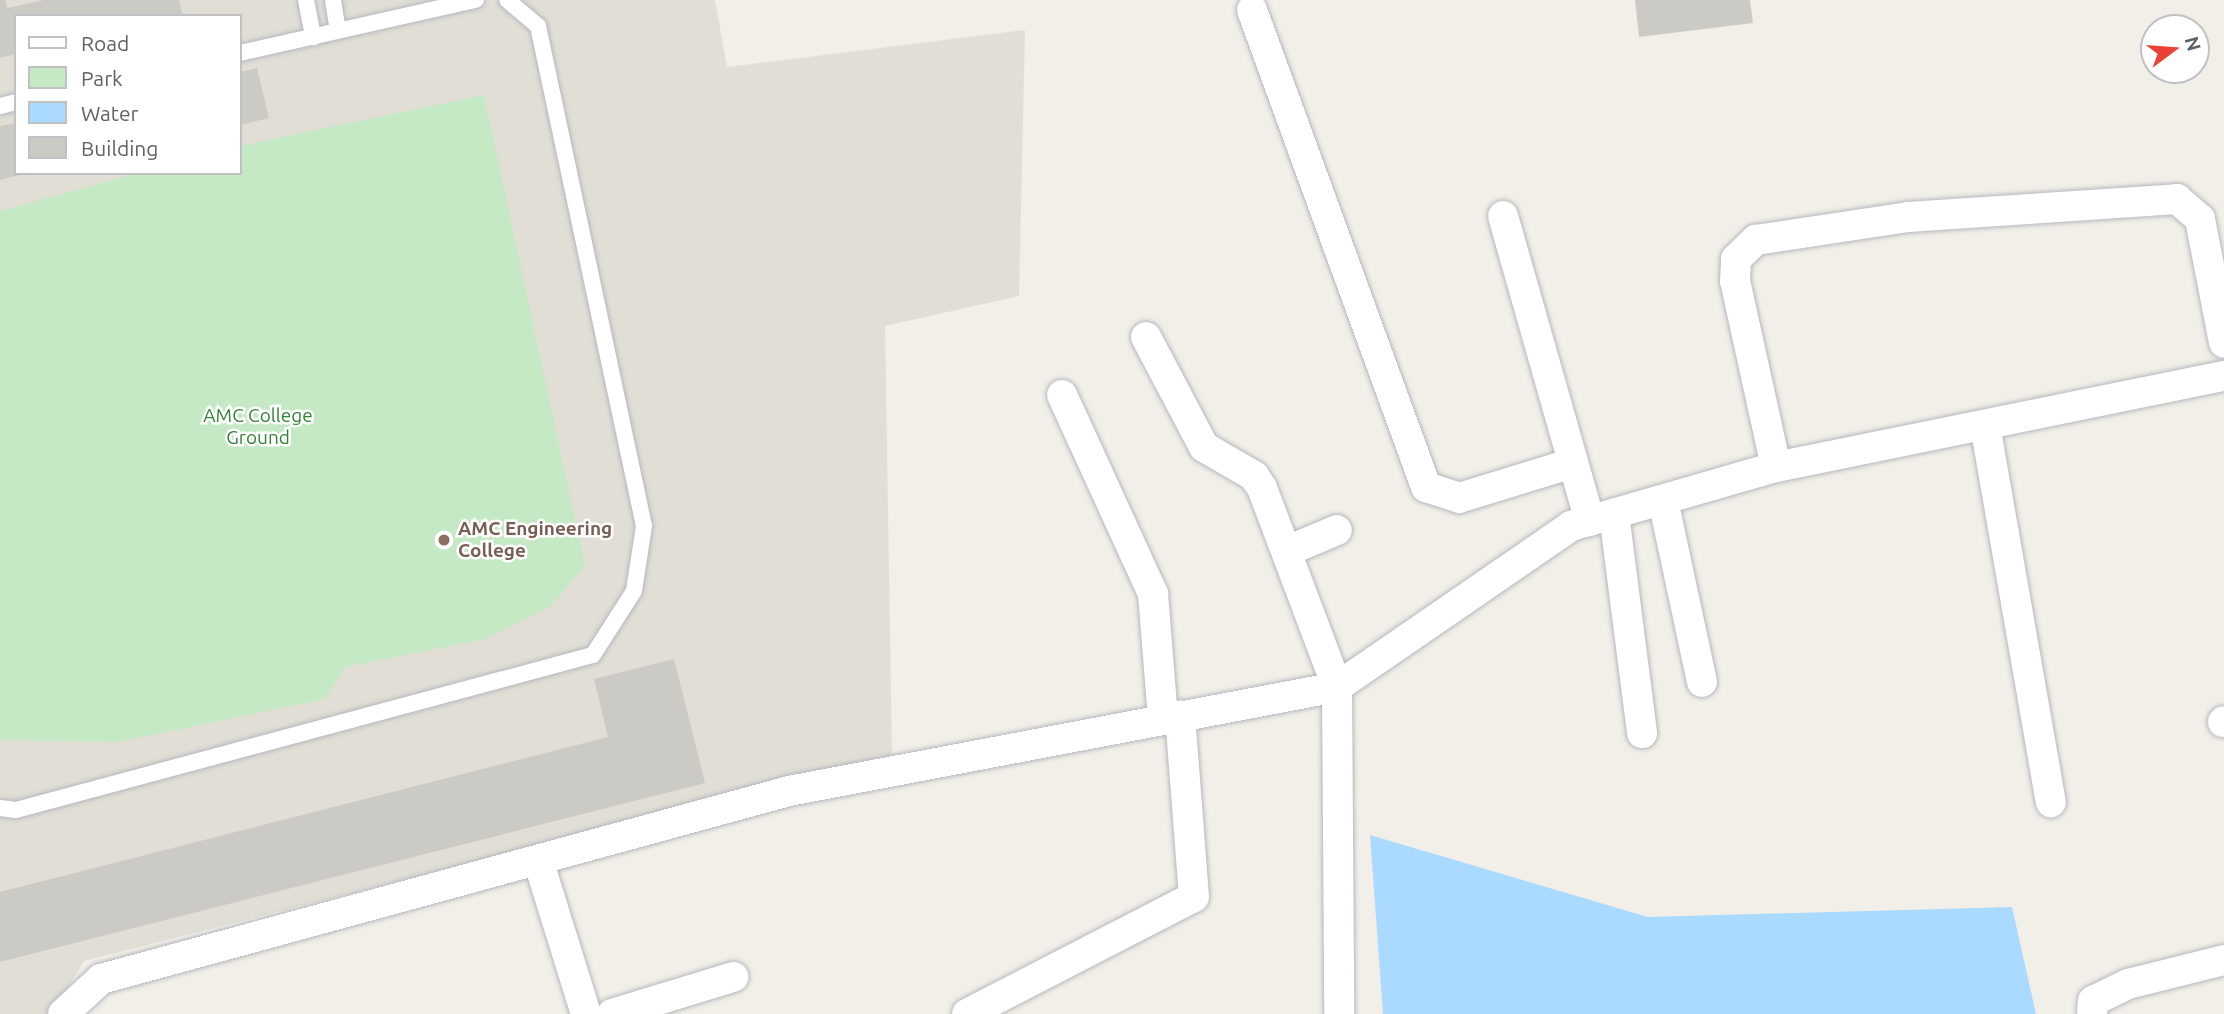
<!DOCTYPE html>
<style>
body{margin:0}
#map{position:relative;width:2224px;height:1014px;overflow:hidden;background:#f1efe8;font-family:Ubuntu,sans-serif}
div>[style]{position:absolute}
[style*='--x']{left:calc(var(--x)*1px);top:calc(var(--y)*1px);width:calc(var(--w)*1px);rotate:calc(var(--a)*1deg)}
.education>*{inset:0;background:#e1ded6}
.green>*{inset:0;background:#c5e8c5}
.water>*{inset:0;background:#aadaff}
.building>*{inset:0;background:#cccac5}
.roads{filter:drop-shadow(0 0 2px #b5b8bc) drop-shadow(0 0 2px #b5b8bc)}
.lane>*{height:16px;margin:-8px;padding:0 8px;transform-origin:8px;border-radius:8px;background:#fff}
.street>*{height:30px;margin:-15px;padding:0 15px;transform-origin:15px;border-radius:15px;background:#fff}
.dots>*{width:19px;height:19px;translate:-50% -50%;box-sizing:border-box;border:4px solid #fff;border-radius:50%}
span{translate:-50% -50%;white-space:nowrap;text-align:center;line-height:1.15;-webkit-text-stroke:5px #fff;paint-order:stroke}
.park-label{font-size:19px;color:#348238}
.education-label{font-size:19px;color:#785e54;font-weight:700}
.left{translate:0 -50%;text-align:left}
.legend{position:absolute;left:14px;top:14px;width:228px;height:161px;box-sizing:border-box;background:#fff;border:2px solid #bfc1c3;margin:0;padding:9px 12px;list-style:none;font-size:21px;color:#5f6368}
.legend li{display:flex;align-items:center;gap:14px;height:35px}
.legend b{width:35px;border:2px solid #bfc1c3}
.north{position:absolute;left:2140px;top:14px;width:70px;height:70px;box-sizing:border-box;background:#fff;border:2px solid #bfc1c3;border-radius:50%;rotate:74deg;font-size:19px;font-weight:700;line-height:28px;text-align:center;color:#5f6368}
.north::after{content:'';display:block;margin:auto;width:24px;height:32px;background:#ea4335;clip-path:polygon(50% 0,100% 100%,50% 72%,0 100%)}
</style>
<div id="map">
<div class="education">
<div style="clip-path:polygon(evenodd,0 0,715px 0,727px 67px,1025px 30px,1019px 296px,885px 326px,892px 755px,84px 961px,52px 1014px,0 1014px,0 0,16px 16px,240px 16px,240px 173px,16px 173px,16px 16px)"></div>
</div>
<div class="green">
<div style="clip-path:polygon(484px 95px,585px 566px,550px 607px,485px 639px,345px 667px,325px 699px,118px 742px,0 740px,0 211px,139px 173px,240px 173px,240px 146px)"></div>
</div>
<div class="water">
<div style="clip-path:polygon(1370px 835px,1648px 917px,2012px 907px,2036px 1014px,1383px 1014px)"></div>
</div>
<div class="building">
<div style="clip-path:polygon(0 0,6px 0,7px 8px,44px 0,179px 0,183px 16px,16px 16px,16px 54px,0 58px)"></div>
<div style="clip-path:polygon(1635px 0,1750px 0,1753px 23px,1639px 37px)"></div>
<div style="clip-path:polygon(257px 68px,269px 118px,240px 125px,240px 72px)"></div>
<div style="clip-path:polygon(16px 123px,16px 173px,24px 174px,0 180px,0 126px)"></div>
<div style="clip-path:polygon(674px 659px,705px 783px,0 962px,0 892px,608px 737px,594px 679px)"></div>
</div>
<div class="roads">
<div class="lane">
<div style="--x:306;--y:0;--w:38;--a:79"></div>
<div style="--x:333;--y:0;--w:31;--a:81"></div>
<div style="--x:240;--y:53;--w:242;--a:-12.7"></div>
<div style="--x:0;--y:106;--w:16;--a:-14"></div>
<div style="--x:0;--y:808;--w:16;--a:7"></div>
<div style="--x:16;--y:810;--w:597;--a:-15.04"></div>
<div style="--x:593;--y:655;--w:76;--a:-57.4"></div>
<div style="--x:634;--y:591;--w:66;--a:-81.3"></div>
<div style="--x:644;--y:526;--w:511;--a:-101.97"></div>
<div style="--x:538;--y:26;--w:40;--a:-140"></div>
</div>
<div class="street">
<div style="--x:1252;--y:10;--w:508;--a:69.96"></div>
<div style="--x:1426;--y:487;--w:35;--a:18"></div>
<div style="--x:1459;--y:498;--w:119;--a:-17.1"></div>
<div style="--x:1503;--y:216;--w:317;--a:74.1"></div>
<div style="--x:1146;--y:337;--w:124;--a:62.2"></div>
<div style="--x:1204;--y:447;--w:58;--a:30.1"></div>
<div style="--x:1254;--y:476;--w:14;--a:56"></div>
<div style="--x:1262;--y:488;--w:213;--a:69.3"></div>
<div style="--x:1337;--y:687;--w:327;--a:89.6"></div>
<div style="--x:1062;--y:395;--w:219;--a:65.4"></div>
<div style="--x:1153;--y:594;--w:125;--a:85.4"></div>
<div style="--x:1985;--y:425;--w:383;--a:80.1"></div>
<div style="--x:1776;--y:467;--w:190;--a:-102.4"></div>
<div style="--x:1735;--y:281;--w:22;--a:-87"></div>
<div style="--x:1736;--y:259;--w:28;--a:-44"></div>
<div style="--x:1756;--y:240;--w:154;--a:-8.6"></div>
<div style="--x:1908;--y:217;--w:270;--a:-3.8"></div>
<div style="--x:2177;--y:199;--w:30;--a:41"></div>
<div style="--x:2200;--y:219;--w:126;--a:79"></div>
<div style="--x:1663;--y:500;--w:186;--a:77.9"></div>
<div style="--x:1614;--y:514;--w:221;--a:82.7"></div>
<div style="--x:1287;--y:551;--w:54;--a:-22.8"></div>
<div style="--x:2223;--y:722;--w:1;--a:-45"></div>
<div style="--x:539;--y:863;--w:158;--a:72.7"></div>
<div style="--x:63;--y:1014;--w:52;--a:-42.6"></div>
<div style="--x:101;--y:979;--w:713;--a:-15.28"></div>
<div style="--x:789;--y:791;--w:558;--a:-10.75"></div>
<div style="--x:1337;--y:687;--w:284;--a:-34.5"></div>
<div style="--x:1571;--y:526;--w:213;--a:-16.1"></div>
<div style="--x:1776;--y:467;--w:457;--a:-11.5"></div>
<div style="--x:612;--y:1014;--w:127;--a:-17"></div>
<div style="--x:967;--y:1014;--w:255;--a:-27.3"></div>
<div style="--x:1194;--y:897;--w:182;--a:-94.4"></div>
<div style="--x:2092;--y:1014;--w:13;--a:-86"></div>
<div style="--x:2093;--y:1001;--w:39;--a:-26"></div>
<div style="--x:2128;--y:984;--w:99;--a:-14"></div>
</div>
</div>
<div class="dots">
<div style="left:444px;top:540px;background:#8d6e63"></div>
</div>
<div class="park-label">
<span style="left:258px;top:427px">AMC College<br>Ground</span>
</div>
<div class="education-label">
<span class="left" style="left:458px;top:540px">AMC Engineering<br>College</span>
</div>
<ul class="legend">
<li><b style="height:9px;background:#fff"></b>Road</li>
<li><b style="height:19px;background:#c5e8c5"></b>Park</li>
<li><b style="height:19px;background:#aadaff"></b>Water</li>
<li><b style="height:19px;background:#cccac5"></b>Building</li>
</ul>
<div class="north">N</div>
</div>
